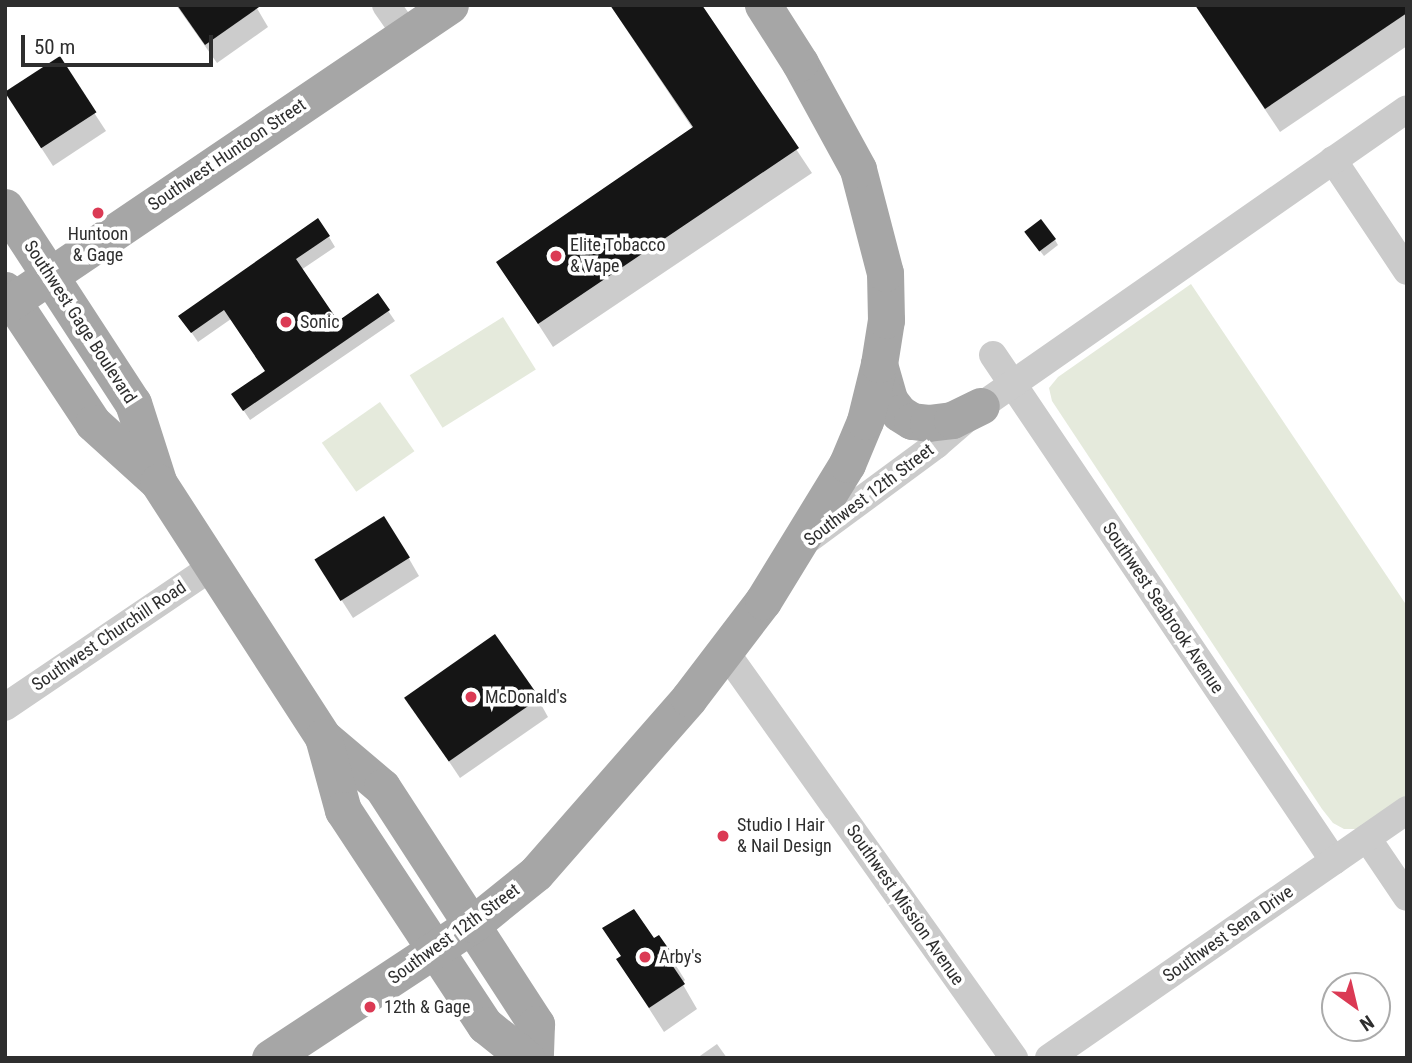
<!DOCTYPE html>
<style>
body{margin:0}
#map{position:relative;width:1412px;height:1063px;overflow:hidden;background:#fff;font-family:"Roboto Condensed",sans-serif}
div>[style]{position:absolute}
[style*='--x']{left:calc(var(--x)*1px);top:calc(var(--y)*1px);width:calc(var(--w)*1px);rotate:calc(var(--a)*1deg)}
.green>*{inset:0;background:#e5eadc;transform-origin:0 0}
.shadow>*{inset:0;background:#0003}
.building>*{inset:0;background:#151515;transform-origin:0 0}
.minor>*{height:28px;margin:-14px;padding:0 14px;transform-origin:14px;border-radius:14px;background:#cbcbcb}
.major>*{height:37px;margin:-18.5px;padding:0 18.5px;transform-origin:18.5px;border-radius:18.5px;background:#a6a6a6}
.dots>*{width:19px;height:19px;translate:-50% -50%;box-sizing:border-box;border:4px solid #fff;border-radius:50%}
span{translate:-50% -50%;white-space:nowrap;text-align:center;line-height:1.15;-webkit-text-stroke:7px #fff;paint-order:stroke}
.street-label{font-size:18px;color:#2e2e2e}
.poi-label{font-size:18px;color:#2e2e2e}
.left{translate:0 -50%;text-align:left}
.frame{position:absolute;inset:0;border:7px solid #2e2e2e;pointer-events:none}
.north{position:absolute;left:1321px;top:972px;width:70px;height:70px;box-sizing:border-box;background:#fff;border:2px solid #ababab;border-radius:50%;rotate:146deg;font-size:19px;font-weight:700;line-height:28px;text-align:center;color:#2e2e2e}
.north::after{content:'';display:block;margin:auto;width:24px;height:32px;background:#db3a54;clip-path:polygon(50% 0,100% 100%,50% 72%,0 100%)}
.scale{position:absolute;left:21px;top:35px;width:192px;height:32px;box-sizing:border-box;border:4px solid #2e2e2e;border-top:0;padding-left:9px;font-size:21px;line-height:24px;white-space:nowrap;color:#2e2e2e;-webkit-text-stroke:5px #fff;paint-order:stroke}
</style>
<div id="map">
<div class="green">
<div style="clip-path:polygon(1191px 284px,1407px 606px,1407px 795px,1356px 829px,1344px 829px,1333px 823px,1322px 809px,1052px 401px,1049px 388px,1058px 377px)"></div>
<div style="left:503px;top:317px;width:62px;height:110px;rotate:58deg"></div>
<div style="left:380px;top:402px;width:60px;height:71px;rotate:55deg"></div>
</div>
<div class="shadow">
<div style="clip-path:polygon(176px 5px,255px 5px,268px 27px,217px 63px)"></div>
<div style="clip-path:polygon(610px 5px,700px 5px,812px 173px,553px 347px,498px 262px,693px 129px)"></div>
<div style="clip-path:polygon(1195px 5px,1407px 5px,1407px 46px,1280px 132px)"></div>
<div style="clip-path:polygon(59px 59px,106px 131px,53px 166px,18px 112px)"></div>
<div style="clip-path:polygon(329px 237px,335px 247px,301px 270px,337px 324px,378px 296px,395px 321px,250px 420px,240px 405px,267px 372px,231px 319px,198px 342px,187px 326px)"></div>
<div style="clip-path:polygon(1030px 238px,1055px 240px,1058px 245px,1044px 256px)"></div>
<div style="clip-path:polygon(408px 557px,419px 576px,353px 618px,328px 579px)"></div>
<div style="clip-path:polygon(406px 697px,538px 699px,548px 717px,460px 778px)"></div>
<div style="clip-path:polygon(605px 929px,653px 941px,658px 937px,685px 980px,682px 983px,697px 1009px,664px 1032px,618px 960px,622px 957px)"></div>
<div style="clip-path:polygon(717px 1044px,727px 1058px,697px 1058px)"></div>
</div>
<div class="building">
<div style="clip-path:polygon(177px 5px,262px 5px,205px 45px)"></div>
<div style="clip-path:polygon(610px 5px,702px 5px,799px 148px,538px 324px,496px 262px,693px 127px)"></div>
<div style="clip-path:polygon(1195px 5px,1407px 5px,1407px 13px,1265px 109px)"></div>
<div style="left:60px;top:56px;width:67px;height:66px;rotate:57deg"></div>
<div style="clip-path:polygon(318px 218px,330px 236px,296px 259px,338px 321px,378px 293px,390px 310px,243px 411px,231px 394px,265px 371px,224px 310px,191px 333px,178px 316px)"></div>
<div style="left:1041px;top:219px;width:25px;height:21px;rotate:53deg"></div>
<div style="left:384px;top:516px;width:49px;height:82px;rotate:58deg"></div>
<div style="left:495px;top:634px;width:78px;height:111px;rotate:55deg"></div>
<div style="clip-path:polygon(634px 909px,654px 938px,659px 935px,673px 955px,668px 959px,685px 984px,649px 1008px,616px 959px,621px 956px,602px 928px)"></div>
</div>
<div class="minor">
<div style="--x:386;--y:5;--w:37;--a:55"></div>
<div style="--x:1333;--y:160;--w:133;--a:56.3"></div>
<div style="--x:993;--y:355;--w:610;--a:56.02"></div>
<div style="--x:810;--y:538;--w:157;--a:-36.4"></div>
<div style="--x:936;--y:445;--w:60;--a:-40.9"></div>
<div style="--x:981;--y:406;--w:519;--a:-34.88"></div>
<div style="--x:724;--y:650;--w:501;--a:54.6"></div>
<div style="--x:5;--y:707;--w:251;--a:-34.1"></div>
<div style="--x:1367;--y:838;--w:71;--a:55.9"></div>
<div style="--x:1049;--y:1058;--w:436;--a:-34.7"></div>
</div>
<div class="major">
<div style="--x:5;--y:207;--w:234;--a:56.9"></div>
<div style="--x:133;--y:403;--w:82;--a:72.2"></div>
<div style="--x:5;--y:290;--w:159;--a:56.5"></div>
<div style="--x:93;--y:423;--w:88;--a:42.2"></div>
<div style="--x:158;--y:482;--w:304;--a:57.1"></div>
<div style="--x:323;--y:737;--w:77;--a:40.3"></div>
<div style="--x:382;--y:787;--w:283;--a:57"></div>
<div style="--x:536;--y:1024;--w:34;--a:92"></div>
<div style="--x:5;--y:306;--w:537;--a:-34.07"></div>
<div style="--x:879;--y:364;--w:37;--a:74"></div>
<div style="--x:889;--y:400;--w:16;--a:52"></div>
<div style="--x:899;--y:413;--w:15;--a:32"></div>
<div style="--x:912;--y:421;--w:16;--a:7"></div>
<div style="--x:928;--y:423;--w:24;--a:-7"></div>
<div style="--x:952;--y:420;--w:32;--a:-26"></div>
<div style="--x:323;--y:737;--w:76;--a:74.7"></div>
<div style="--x:343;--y:810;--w:258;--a:56.6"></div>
<div style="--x:485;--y:1025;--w:53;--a:38.8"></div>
<div style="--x:270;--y:1058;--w:243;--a:-33.4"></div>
<div style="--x:473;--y:924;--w:81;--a:-39"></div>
<div style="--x:536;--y:873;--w:232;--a:-48.8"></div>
<div style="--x:689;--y:698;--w:122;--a:-52.7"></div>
<div style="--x:763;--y:601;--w:161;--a:-58.5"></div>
<div style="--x:847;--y:464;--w:47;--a:-67.3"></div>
<div style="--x:865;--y:421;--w:59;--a:-76.2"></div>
<div style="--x:879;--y:364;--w:45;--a:-81"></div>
<div style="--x:886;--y:320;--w:47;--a:-91.2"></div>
<div style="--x:885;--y:273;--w:107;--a:-104.6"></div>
<div style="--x:858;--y:169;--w:121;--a:-118.7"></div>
<div style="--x:800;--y:63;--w:69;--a:-122.5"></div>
</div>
<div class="dots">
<div style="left:98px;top:213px;background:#db3a54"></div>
<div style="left:556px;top:256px;background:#db3a54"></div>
<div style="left:286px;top:322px;background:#db3a54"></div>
<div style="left:471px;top:697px;background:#db3a54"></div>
<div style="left:723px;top:836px;background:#db3a54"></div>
<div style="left:645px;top:957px;background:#db3a54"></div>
<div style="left:370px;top:1007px;background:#db3a54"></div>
</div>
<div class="street-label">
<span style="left:227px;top:155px;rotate:-34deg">Southwest Huntoon Street</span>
<span style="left:80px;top:322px;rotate:57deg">Southwest Gage Boulevard</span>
<span style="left:869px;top:495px;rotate:-37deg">Southwest 12th Street</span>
<span style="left:1163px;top:608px;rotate:56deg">Southwest Seabrook Avenue</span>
<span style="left:109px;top:636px;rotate:-34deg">Southwest Churchill Road</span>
<span style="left:905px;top:905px;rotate:55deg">Southwest Mission Avenue</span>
<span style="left:454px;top:934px;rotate:-36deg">Southwest 12th Street</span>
<span style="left:1228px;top:934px;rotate:-35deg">Southwest Sena Drive</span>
</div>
<div class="poi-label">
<span style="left:98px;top:245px">Huntoon<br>&amp; Gage</span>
<span class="left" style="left:570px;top:256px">Elite Tobacco<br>&amp; Vape</span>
<span class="left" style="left:300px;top:322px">Sonic</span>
<span class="left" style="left:485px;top:697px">McDonald's</span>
<span class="left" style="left:737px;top:836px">Studio I Hair<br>&amp; Nail Design</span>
<span class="left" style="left:659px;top:957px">Arby's</span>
<span class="left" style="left:384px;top:1007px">12th &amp; Gage</span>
</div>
<div class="frame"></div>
<div class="north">N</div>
<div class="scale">50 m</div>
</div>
